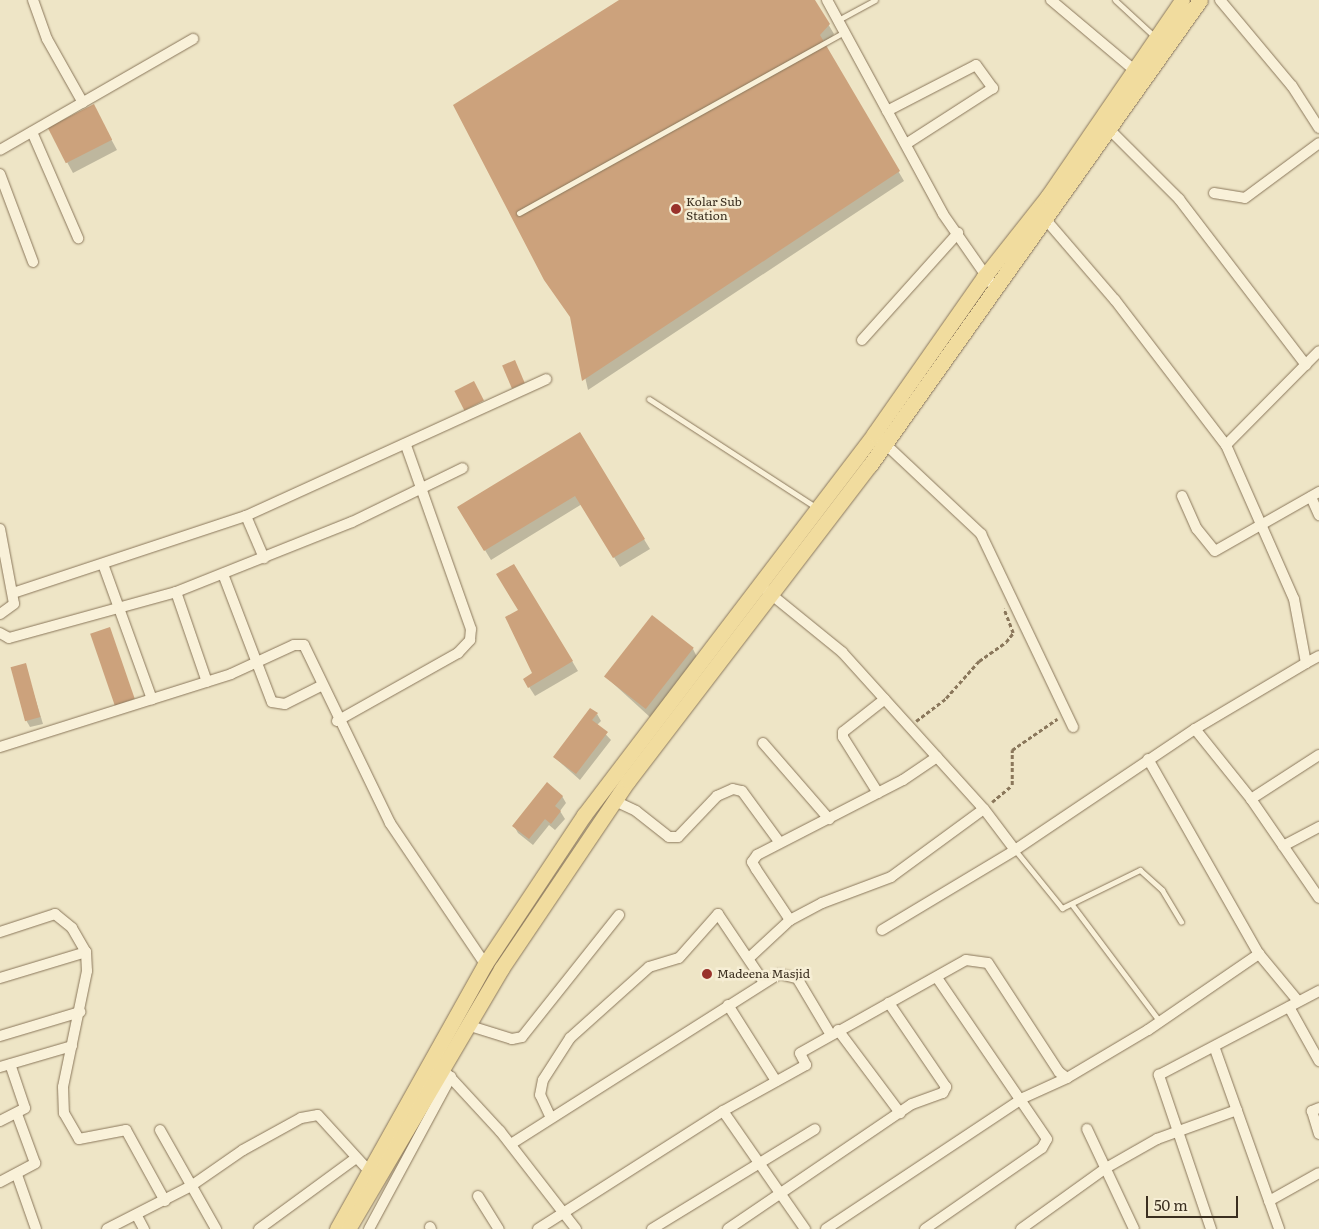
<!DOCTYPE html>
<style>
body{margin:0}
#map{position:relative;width:1319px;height:1229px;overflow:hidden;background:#eee5c6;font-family:Literata,serif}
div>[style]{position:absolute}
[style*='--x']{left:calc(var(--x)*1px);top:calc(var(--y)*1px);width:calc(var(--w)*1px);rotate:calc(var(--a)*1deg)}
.shadow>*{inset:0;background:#0003}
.building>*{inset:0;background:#cca27c;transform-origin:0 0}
.path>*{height:2.5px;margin-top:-1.25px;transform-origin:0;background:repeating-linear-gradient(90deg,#8a775b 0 4px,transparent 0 6.5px)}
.roads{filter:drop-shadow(0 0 1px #8a775b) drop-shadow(0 0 1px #8a775b)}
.lane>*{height:5px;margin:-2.5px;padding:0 2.5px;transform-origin:2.5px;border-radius:2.5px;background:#f9f1d9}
.street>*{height:10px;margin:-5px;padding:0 5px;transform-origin:5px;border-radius:5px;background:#f9f1d9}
.primary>*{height:15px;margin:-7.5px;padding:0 7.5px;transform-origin:7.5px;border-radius:7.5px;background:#f1dc9e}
.dots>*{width:14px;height:14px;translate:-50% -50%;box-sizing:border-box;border:2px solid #f6eed5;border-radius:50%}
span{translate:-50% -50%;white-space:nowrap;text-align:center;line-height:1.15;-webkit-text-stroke:5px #f6eed5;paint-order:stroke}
.poi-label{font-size:12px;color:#3a2e1f}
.left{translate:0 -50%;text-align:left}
.scale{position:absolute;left:1146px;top:1196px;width:92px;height:22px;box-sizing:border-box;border:2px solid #3a2e1f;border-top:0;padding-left:6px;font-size:15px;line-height:18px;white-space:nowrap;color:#3a2e1f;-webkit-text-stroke:4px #f6eed5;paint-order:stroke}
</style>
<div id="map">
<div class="shadow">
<div style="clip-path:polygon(621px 0,814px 0,834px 34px,825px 46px,904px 181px,588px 390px,572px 319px)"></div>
<div style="clip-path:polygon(98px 115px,117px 150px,73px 173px,49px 129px)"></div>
<div style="clip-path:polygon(579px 434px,650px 549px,620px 567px,582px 504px,491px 560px,459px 507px)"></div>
<div style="clip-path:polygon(693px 649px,698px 659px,651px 718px,605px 676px)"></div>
<div style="clip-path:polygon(572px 661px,578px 671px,535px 696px,524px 679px)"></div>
<div style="clip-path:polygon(25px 665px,43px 724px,30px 727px,26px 720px)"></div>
<div style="clip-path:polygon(597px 714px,601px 721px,597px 725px,611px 740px,580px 780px,554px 757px)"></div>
<div style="clip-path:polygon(562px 796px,566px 803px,560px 811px,565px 819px,555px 830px,549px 825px,533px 845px,518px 833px,514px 826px)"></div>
</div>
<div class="building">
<div style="clip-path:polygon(619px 0,815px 0,830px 24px,820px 35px,900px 171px,582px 381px,570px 317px,544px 280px,453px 105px)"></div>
<div style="left:94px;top:104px;width:40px;height:52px;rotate:63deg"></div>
<div style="left:515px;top:360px;width:25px;height:14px;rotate:67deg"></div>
<div style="left:474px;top:381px;width:22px;height:22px;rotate:63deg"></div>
<div style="clip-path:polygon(580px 432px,645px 539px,613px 558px,575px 496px,484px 551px,457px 507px)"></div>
<div style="clip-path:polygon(514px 564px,573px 661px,528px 688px,523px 679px,532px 673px,505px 617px,518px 610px,496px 574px)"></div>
<div style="left:652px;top:615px;width:53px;height:78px;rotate:38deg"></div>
<div style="left:110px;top:627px;width:76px;height:21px;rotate:71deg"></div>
<div style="left:26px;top:663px;width:56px;height:16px;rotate:75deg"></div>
<div style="clip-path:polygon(590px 708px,598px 713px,592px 720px,608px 732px,576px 774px,553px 757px)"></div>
<div style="clip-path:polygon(547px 782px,563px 796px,555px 806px,561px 811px,551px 824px,545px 819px,529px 839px,512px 826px)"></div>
</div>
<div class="path">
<div style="--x:916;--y:721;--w:38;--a:-37"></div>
<div style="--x:946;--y:698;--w:50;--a:-48.3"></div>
<div style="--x:979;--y:661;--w:33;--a:-35"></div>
<div style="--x:1006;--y:642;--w:11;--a:-52"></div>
<div style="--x:1013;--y:633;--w:26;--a:-111"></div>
<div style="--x:992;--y:802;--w:26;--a:-40"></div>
<div style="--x:1012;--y:785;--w:35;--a:-90"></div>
<div style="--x:1012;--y:750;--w:55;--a:-34.6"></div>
</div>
<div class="roads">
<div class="lane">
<div style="--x:1115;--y:0;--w:54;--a:42.8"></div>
<div style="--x:838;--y:20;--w:42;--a:-28.4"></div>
<div style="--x:519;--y:213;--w:372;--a:-29.1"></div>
<div style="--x:649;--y:399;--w:198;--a:33"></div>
<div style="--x:1015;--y:850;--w:75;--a:51"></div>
<div style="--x:1062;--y:908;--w:87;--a:-26"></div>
<div style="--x:1140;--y:870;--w:30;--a:42"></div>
<div style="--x:1162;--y:890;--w:37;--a:59"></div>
<div style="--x:1073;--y:906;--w:145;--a:53.1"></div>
</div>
<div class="street">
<div style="--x:33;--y:0;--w:41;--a:70.3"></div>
<div style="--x:47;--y:39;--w:73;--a:60.6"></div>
<div style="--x:827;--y:0;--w:243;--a:61.5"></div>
<div style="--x:943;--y:214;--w:93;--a:55.1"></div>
<div style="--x:1051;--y:0;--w:107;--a:40.1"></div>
<div style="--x:1220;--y:0;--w:112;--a:50.1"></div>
<div style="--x:1292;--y:86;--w:50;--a:57.3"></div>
<div style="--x:887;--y:111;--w:100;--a:-27.3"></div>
<div style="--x:976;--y:65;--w:29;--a:54"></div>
<div style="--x:993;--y:88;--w:103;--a:147.2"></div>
<div style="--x:1110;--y:130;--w:98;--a:45"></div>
<div style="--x:1179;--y:199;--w:209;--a:52.6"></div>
<div style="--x:32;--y:132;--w:116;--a:66.5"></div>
<div style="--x:0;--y:150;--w:223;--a:-29.9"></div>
<div style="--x:0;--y:174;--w:94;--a:69.4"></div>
<div style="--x:1214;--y:193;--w:31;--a:9"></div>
<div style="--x:1245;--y:198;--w:92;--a:-36.6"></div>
<div style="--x:1047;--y:221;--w:104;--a:49.3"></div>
<div style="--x:1115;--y:300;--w:183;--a:52.6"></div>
<div style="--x:1226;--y:445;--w:168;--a:66.2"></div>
<div style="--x:1294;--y:599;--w:65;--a:79.4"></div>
<div style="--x:1306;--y:663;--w:15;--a:-28"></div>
<div style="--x:862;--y:340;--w:144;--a:-48.1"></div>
<div style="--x:880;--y:439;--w:139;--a:43.2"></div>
<div style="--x:981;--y:534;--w:214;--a:64.5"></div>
<div style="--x:1226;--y:445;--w:132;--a:-45.3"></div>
<div style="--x:1182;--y:496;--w:36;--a:66"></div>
<div style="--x:1197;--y:529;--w:28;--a:51"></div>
<div style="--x:1215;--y:551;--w:120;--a:-29.6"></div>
<div style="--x:1311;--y:497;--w:20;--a:66"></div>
<div style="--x:246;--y:516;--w:46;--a:66.8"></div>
<div style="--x:0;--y:529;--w:76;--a:79.4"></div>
<div style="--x:14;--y:604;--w:17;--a:144"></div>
<div style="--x:103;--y:564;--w:144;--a:70.1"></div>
<div style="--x:223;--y:574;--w:137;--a:69.1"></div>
<div style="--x:272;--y:702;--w:13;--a:9"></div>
<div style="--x:285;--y:704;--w:40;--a:-26.6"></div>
<div style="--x:767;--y:591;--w:97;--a:39.1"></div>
<div style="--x:842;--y:652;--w:212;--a:47.9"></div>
<div style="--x:984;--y:809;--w:51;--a:52.9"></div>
<div style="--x:1015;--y:850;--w:217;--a:-33.9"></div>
<div style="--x:1195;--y:729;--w:90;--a:51.3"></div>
<div style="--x:1251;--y:799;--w:120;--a:55.5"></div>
<div style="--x:176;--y:592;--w:95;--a:71"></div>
<div style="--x:13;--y:593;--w:245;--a:-18.3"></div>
<div style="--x:246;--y:516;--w:330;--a:-24.5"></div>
<div style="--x:0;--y:633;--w:10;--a:29"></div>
<div style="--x:9;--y:638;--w:173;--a:-15.4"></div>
<div style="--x:176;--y:592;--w:189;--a:-21.7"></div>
<div style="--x:352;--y:522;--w:123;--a:-25.9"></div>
<div style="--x:337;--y:721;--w:139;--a:-29.3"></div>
<div style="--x:458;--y:653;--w:18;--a:-47"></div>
<div style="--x:470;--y:640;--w:11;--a:-85"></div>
<div style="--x:471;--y:629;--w:195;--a:-109.5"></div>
<div style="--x:1195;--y:729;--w:129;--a:-30.7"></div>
<div style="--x:763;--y:743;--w:101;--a:49"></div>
<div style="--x:0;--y:747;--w:242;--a:-17.5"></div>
<div style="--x:231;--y:674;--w:69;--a:-24.7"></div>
<div style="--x:294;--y:645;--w:10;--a:0"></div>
<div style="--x:304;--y:645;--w:198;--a:64.2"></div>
<div style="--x:390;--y:823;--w:170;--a:56"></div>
<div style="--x:1148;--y:759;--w:224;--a:60.4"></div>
<div style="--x:1259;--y:954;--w:61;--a:50.3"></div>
<div style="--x:878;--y:793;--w:66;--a:-122"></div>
<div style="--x:843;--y:737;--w:5;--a:-90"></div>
<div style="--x:843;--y:732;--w:53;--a:-38.2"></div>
<div style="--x:1251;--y:799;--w:81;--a:-32.9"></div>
<div style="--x:615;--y:801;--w:23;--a:25"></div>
<div style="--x:636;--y:811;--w:42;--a:38.2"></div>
<div style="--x:669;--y:837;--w:9;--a:0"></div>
<div style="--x:678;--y:837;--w:57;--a:-46.4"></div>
<div style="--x:717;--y:796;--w:17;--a:-24"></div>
<div style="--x:733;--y:789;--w:9;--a:13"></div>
<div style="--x:742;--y:791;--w:64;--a:53.8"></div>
<div style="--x:1283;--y:846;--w:41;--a:-27.8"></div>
<div style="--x:790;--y:920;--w:61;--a:-123.7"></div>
<div style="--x:756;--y:869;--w:8;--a:-120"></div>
<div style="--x:752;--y:862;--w:9;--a:-54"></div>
<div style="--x:757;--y:855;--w:164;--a:-27.2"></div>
<div style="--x:903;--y:780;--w:41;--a:-34.1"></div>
<div style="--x:882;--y:930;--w:155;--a:-31"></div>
<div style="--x:0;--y:932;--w:58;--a:-18.1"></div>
<div style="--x:55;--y:914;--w:22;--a:39"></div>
<div style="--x:72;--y:928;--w:28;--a:60"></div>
<div style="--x:86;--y:952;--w:19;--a:87"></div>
<div style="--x:87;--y:971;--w:118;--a:101.7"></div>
<div style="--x:63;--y:1087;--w:26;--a:88"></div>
<div style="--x:64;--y:1113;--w:30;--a:60"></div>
<div style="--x:79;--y:1139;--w:48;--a:-10.8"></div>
<div style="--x:126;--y:1130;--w:81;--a:61.2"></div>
<div style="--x:749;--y:958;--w:56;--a:-42.8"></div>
<div style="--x:790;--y:920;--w:36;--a:-28"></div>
<div style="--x:822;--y:903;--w:74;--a:-20.6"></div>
<div style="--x:891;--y:877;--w:115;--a:-36.2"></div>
<div style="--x:0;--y:978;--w:90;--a:-16.8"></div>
<div style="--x:728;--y:1005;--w:90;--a:57.7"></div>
<div style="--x:1289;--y:1007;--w:62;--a:60.9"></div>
<div style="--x:467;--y:1025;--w:47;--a:17.3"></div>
<div style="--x:512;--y:1039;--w:10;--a:-11"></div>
<div style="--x:522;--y:1037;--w:156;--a:-51.5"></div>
<div style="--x:838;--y:1030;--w:104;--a:53.2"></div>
<div style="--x:0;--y:1036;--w:84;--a:-16.7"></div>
<div style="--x:1215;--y:1049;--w:191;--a:70.4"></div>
<div style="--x:439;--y:1065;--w:90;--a:47.3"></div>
<div style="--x:500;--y:1131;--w:124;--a:52.2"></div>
<div style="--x:0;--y:1067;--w:75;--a:-16.3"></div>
<div style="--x:1319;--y:1108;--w:8;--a:157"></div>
<div style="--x:1312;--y:1111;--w:24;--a:73"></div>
<div style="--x:723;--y:1111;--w:144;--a:55.2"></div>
<div style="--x:550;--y:1116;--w:23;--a:-115"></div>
<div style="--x:540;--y:1095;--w:15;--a:-79"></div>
<div style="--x:543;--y:1080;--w:50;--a:-57.3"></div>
<div style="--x:570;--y:1038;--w:106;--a:-41.9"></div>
<div style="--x:649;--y:967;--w:31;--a:-17"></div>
<div style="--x:679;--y:958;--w:59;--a:-48.4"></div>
<div style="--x:718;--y:914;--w:81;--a:56.1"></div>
<div style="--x:0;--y:1121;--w:28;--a:-27"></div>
<div style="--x:25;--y:1108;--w:46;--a:-108.8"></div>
<div style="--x:1087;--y:1129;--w:110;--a:64.8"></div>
<div style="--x:160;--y:1130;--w:114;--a:60.5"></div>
<div style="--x:511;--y:1144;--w:317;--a:-32.4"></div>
<div style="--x:779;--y:974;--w:18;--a:13"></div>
<div style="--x:797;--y:978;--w:66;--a:59.2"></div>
<div style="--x:17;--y:1175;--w:57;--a:70.6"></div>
<div style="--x:0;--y:1182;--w:40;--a:-28"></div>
<div style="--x:35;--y:1163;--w:52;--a:-110.2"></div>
<div style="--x:478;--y:1196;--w:39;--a:58"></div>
<div style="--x:1269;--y:1201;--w:57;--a:-29.2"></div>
<div style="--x:137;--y:1216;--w:15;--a:62"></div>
<div style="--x:430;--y:1227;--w:2;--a:63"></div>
<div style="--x:107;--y:1229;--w:94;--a:-27.1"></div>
<div style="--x:191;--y:1186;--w:63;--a:-34.7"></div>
<div style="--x:243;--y:1150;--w:66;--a:-28.9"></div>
<div style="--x:301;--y:1118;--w:17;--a:-10"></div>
<div style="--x:318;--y:1115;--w:76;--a:47.7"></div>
<div style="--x:259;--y:1229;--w:120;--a:-36.2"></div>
<div style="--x:369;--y:1229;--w:173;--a:-61.7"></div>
<div style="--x:538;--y:1229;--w:219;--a:-32.5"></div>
<div style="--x:723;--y:1111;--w:95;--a:-29"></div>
<div style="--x:806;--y:1065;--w:13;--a:-117"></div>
<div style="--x:800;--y:1053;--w:190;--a:-29.3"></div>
<div style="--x:966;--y:960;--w:22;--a:8"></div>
<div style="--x:988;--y:963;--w:130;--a:56.9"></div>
<div style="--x:1059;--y:1072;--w:10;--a:37"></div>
<div style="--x:1067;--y:1078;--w:94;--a:-30.7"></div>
<div style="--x:1148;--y:1030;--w:135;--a:-34.4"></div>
<div style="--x:652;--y:1229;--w:191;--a:-31.5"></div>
<div style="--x:728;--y:1229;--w:222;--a:-34.2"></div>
<div style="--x:912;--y:1104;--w:33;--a:-20"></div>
<div style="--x:943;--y:1093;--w:7;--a:-63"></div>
<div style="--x:946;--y:1087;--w:102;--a:-124.2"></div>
<div style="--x:826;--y:1229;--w:237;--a:-33.6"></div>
<div style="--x:1023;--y:1098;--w:48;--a:-24.4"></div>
<div style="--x:925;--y:1229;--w:142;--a:-34.7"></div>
<div style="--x:1042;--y:1148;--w:10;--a:-61"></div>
<div style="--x:1047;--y:1139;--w:194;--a:-124.3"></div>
<div style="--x:1021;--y:1229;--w:105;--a:-35.7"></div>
<div style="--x:1106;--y:1168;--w:59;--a:-29.6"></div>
<div style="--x:1157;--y:1139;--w:85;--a:-19.9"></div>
<div style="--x:1211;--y:1229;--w:163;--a:-108.7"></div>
<div style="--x:1159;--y:1075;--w:181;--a:-27.7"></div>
</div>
<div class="primary">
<div style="--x:337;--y:1229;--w:304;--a:-60.8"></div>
<div style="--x:485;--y:964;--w:179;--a:-56.4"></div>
<div style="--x:584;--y:815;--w:479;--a:-52.7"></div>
<div style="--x:874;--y:434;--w:192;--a:-55"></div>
<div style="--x:984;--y:277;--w:103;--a:-51.7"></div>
<div style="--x:1048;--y:196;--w:237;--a:-55.6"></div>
<div style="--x:348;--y:1229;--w:302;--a:-59.5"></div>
<div style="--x:501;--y:969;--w:227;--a:-56"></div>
<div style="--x:628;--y:781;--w:398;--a:-52.6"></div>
<div style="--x:870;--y:465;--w:570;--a:-54.64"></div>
</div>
</div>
<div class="dots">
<div style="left:676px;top:209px;background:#99322b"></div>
<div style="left:707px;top:974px;background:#99322b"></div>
</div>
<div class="poi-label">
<span class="left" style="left:686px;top:209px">Kolar Sub<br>Station</span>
<span class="left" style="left:717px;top:974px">Madeena Masjid</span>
</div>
<div class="scale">50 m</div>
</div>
